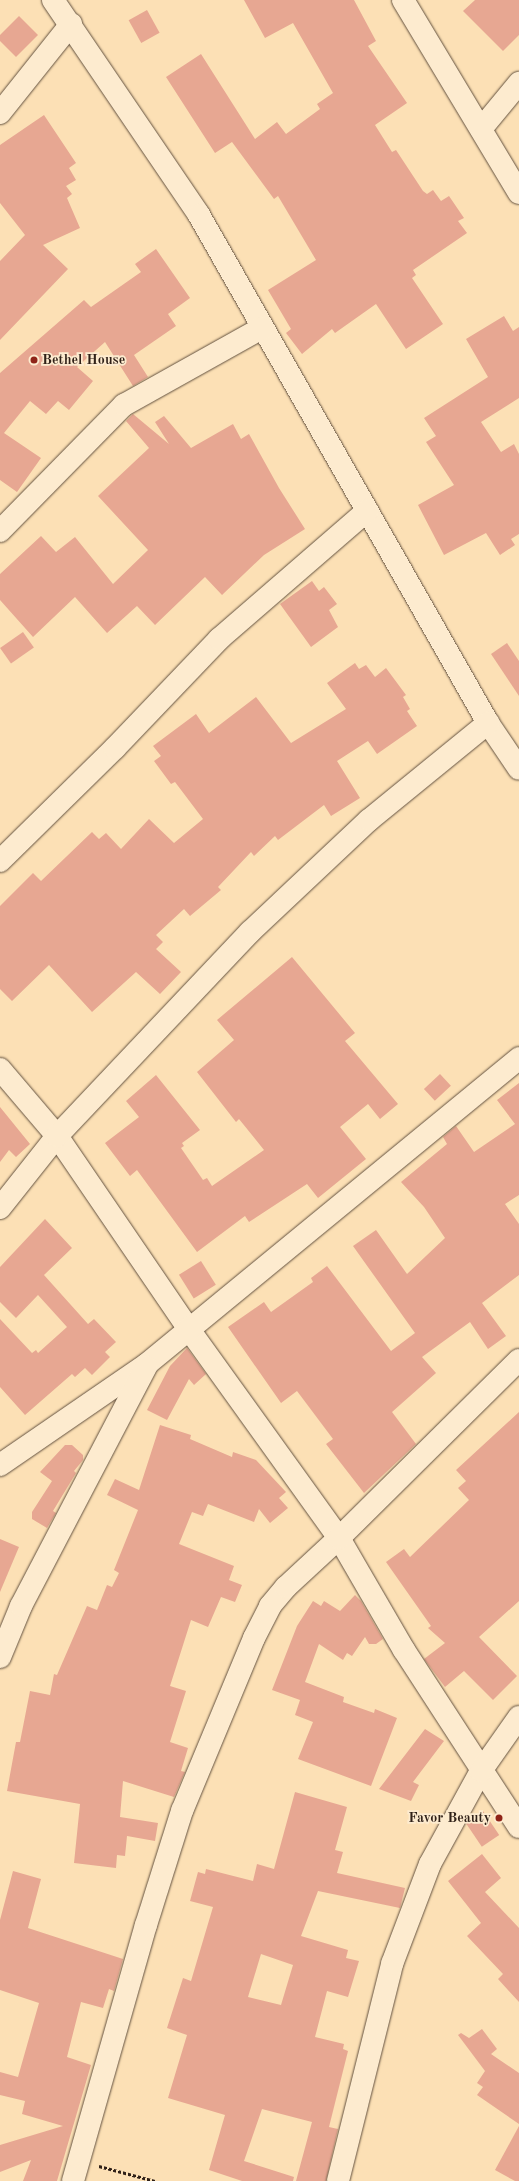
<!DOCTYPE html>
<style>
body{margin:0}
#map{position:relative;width:519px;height:2181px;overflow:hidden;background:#fce0b5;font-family:"Old Standard TT",serif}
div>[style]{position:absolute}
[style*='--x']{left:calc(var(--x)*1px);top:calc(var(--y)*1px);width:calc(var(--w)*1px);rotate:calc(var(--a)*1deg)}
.building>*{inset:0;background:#e7a792;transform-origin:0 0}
.path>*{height:2.5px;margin-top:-1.25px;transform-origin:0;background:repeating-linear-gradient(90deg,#302118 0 3px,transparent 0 5px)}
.roads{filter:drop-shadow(0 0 1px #63513f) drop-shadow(0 0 1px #63513f)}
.minor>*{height:22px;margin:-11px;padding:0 11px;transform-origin:11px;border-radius:11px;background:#fdebcf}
.tertiary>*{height:22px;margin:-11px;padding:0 11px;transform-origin:11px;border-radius:11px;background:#fdebcf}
.dots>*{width:11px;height:11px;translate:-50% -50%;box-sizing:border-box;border:2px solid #fdebcf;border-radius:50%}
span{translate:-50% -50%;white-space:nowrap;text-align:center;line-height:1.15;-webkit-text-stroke:3.5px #fdebcf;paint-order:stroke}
.poi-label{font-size:14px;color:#302118;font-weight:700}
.left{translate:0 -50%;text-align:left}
.right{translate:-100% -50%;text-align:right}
</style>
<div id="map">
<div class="building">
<div style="clip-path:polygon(244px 0,354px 0,376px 41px,368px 46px,407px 103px,375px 125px,392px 152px,396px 150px,423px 191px,427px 194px,433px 190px,441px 201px,449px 196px,464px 218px,458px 221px,467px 233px,413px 270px,416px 275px,412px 278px,443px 324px,406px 349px,376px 304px,335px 333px,332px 329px,302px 354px,286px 333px,291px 329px,268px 290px,316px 260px,278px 196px,274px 199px,232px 142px,215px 153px,166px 77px,201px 54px,255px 139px,277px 122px,286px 134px,320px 109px,317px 104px,333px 93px,293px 23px,265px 38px)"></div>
<div style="clip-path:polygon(475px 0,519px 0,519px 35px,503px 51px,463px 11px)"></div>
<div style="left:147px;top:10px;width:26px;height:21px;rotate:61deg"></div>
<div style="clip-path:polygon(19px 16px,38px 35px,16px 57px,0 41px,0 35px)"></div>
<div style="clip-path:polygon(44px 115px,76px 163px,69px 168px,76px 180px,66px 186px,72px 194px,67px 198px,80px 228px,43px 245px,68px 269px,0 340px,0 261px,25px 235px,0 203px,0 145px)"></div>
<div style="clip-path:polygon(156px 249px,190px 298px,168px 314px,176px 326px,134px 355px,148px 377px,133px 386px,105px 342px,77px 367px,93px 381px,69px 410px,58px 401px,46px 414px,30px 401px,4px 433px,41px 458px,17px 492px,0 480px,0 373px,84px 300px,91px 307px,141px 272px,135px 264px)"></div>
<div style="clip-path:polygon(504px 316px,513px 331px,519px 327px,519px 398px,481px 422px,501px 452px,514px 444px,519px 454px,519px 534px,511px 539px,515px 545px,500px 555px,486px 533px,444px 555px,418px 505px,454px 485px,426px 442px,436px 436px,424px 418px,488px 377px,466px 339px)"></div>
<div style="clip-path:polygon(133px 414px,169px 444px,155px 422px,164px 416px,191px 448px,233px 424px,241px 439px,249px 434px,279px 488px,305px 529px,264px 555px,222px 595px,205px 577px,155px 625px,137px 606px,107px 633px,75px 597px,33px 637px,0 600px,0 574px,41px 536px,56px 552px,75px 537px,113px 584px,148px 550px,98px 496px,149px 448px,126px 421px)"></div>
<div style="clip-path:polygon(312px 581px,319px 591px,324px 587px,337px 604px,329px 610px,338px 627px,311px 647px,280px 604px)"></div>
<div style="left:23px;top:632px;width:19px;height:28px;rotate:55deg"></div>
<div style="clip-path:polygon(507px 643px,519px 661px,519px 696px,491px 654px)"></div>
<div style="clip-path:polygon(355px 663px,359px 669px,366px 665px,375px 677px,386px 668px,406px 695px,403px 697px,410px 709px,407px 711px,417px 726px,377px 754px,368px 741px,337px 761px,360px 798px,331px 816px,324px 805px,278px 840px,275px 836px,254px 856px,251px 852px,218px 887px,221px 890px,190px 916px,184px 909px,156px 935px,163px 942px,156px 949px,181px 972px,160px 994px,136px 972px,92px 1012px,49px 965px,12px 1001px,0 989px,0 906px,33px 873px,41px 881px,92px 832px,99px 839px,106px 833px,121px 849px,149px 819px,174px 843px,203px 819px,175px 782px,171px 784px,154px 761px,161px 756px,153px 746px,196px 714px,209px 733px,256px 697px,291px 743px,346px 709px,327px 683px)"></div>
<div style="clip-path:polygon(292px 957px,355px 1033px,345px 1041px,398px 1104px,380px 1119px,368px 1104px,340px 1127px,366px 1159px,318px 1198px,307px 1184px,249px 1222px,245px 1216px,197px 1252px,137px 1170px,130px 1176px,105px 1143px,139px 1117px,126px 1101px,156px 1075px,200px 1130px,182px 1143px,184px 1146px,181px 1148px,203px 1180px,207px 1178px,212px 1186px,264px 1150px,239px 1119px,236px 1122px,197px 1072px,234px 1040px,217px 1020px)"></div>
<div style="left:440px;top:1074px;width:16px;height:22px;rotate:47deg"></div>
<div style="clip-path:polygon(519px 1083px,519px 1195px,505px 1204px,519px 1224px,519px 1275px,482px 1303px,506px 1336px,488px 1349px,470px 1322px,422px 1357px,436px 1373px,392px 1412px,416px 1444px,364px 1493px,326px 1444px,333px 1439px,297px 1391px,281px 1403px,228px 1327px,264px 1302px,271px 1312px,313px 1282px,311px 1278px,327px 1266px,391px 1351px,415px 1333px,353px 1246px,376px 1230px,407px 1274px,445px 1238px,424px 1207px,401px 1182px,447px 1144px,443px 1137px,456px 1126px,474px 1152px,515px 1124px,497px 1100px)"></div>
<div style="clip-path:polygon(0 1107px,30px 1144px,16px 1157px,9px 1150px,0 1162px)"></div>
<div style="clip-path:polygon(45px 1219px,72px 1248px,44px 1275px,88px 1324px,94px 1319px,116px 1342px,105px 1352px,110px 1357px,92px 1375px,85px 1368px,75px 1377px,72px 1374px,25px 1415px,0 1387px,0 1319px,32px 1353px,36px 1350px,38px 1353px,67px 1327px,38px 1295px,16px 1318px,0 1302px,0 1267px)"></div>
<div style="left:201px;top:1261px;width:28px;height:26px;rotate:58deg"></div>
<div style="clip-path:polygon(187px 1348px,206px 1374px,194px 1385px,189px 1379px,167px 1420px,147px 1410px,170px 1366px)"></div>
<div style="clip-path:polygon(519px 1412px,519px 1601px,479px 1637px,517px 1676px,493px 1700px,464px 1671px,445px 1687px,424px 1659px,445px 1643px,428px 1628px,431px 1626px,386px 1562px,404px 1549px,410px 1557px,469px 1500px,458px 1488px,466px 1481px,456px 1470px)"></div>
<div style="clip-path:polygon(160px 1425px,191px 1435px,190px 1439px,232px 1457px,233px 1452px,256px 1460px,286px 1492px,279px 1498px,288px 1508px,270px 1523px,259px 1509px,254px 1522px,208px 1504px,203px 1516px,192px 1512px,179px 1544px,234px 1566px,229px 1580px,242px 1585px,235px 1602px,221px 1597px,208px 1627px,191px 1620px,170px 1686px,186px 1691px,170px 1742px,188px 1748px,181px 1771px,185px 1772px,174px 1797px,123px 1781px,120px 1817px,158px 1823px,155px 1841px,127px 1836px,125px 1856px,117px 1855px,116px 1868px,74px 1863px,80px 1804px,7px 1791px,16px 1742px,20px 1742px,30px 1691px,50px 1695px,54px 1674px,57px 1675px,87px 1606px,97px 1610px,107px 1585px,112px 1587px,119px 1573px,114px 1570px,138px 1510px,107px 1495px,115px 1479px,139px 1490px)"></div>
<div style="clip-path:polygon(65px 1445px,72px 1445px,83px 1455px,83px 1460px,74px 1471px,76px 1473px,53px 1511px,56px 1513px,47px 1528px,32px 1519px,32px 1512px,52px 1481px,40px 1472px)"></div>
<div style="clip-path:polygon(0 1539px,19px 1547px,0 1592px)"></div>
<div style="clip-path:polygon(355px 1595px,361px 1601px,383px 1639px,376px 1644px,369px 1644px,365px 1637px,352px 1656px,347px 1653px,343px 1660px,319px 1644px,305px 1682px,344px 1697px,343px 1702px,374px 1713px,375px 1709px,397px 1718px,371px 1786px,298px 1759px,313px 1722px,295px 1715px,300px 1700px,272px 1690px,297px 1626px,313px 1601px,321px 1606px,324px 1601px,340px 1611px)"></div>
<div style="clip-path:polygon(425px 1729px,444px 1741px,413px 1782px,419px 1785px,411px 1801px,379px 1789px)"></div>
<div style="clip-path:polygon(evenodd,295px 1792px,347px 1807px,335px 1850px,343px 1852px,337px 1873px,405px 1888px,400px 1908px,318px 1891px,301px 1936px,348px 1950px,346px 1958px,359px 1961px,348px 1997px,327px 1991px,315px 2037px,344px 2044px,343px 2049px,348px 2051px,329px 2127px,338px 2129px,326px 2181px,296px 2181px,312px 2122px,262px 2109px,244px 2161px,294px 2177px,293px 2181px,242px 2181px,209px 2170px,225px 2115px,168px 2098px,187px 2035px,167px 2028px,183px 1978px,191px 1981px,213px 1907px,190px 1901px,198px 1872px,205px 1874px,206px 1869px,253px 1881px,257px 1864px,274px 1869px,295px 1792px,261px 1954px,293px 1965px,281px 2005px,248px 1997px,261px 1954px)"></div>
<div style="left:483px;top:1811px;width:29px;height:21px;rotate:56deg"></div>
<div style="clip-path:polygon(482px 1854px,501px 1878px,485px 1892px,519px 1928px,519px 2002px,498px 1979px,503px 1974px,467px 1936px,481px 1923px,448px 1881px)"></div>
<div style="clip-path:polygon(13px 1871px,41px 1879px,28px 1928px,123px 1959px,114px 1991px,109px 1989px,103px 2008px,81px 2002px,67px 2057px,91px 2065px,57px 2181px,23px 2181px,31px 2160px,0 2172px,0 2145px,63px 2126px,22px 2114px,25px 2101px,0 2095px,0 2072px,18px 2077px,39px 2003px,0 1990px,0 1920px)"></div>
<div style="clip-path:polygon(482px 2029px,497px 2049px,491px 2054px,519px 2073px,519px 2124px,477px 2095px,483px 2087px,477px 2083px,485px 2071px,458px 2035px,461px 2033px,469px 2038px)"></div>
<div style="clip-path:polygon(519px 2126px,519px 2181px,515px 2181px,495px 2170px)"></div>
</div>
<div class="path">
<div style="--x:99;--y:2166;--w:58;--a:15"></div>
</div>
<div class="roads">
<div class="minor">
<div style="--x:53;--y:0;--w:260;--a:55.8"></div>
<div style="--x:199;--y:215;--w:584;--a:60.36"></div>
<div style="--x:488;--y:723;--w:55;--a:56"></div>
<div style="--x:403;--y:0;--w:225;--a:59"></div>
<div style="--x:0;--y:113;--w:114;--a:-51.4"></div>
<div style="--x:481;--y:129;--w:60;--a:-50.4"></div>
<div style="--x:0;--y:531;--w:177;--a:-45.5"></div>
<div style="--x:124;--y:405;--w:158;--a:-29.2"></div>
<div style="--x:0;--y:861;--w:161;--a:-44.5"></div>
<div style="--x:115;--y:748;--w:151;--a:-46.3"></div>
<div style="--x:219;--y:639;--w:196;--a:-40.9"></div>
<div style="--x:0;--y:1069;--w:88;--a:49.6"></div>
<div style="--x:57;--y:1136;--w:232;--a:55.7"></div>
<div style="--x:188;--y:1328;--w:259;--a:54.3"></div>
<div style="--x:339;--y:1538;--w:129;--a:59.9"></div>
<div style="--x:404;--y:1650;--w:211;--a:57"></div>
<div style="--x:0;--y:1465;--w:178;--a:-34.5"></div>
<div style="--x:147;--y:1364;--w:482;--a:-39.4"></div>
<div style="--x:0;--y:1657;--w:55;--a:-67.6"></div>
<div style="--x:21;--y:1606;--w:270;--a:-62.4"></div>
<div style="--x:73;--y:2181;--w:266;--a:-74.1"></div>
<div style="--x:146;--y:1925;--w:120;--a:-72.5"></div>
<div style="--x:182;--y:1811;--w:187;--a:-67.4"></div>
<div style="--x:254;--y:1638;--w:36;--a:-63"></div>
<div style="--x:270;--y:1606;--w:25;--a:-50"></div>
<div style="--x:286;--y:1587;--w:72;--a:-42.8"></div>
<div style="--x:339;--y:1538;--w:253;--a:-44.7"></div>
<div style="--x:338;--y:2181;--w:224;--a:-76"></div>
<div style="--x:392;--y:1964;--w:107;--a:-69.2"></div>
<div style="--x:430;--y:1864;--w:106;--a:-61.3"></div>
<div style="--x:481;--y:1771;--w:66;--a:-54.9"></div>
</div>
<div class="tertiary">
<div style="--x:0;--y:1208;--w:92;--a:-51.6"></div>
<div style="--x:57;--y:1136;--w:281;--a:-46.6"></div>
<div style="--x:250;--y:932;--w:163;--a:-43.3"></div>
<div style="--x:369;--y:820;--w:154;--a:-39.2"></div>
</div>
</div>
<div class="dots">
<div style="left:34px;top:360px;background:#8f2418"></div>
<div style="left:499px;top:1818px;background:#8f2418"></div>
</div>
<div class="poi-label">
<span class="left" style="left:42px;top:360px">Bethel House</span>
<span class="right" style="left:491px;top:1818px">Favor Beauty</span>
</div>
</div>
